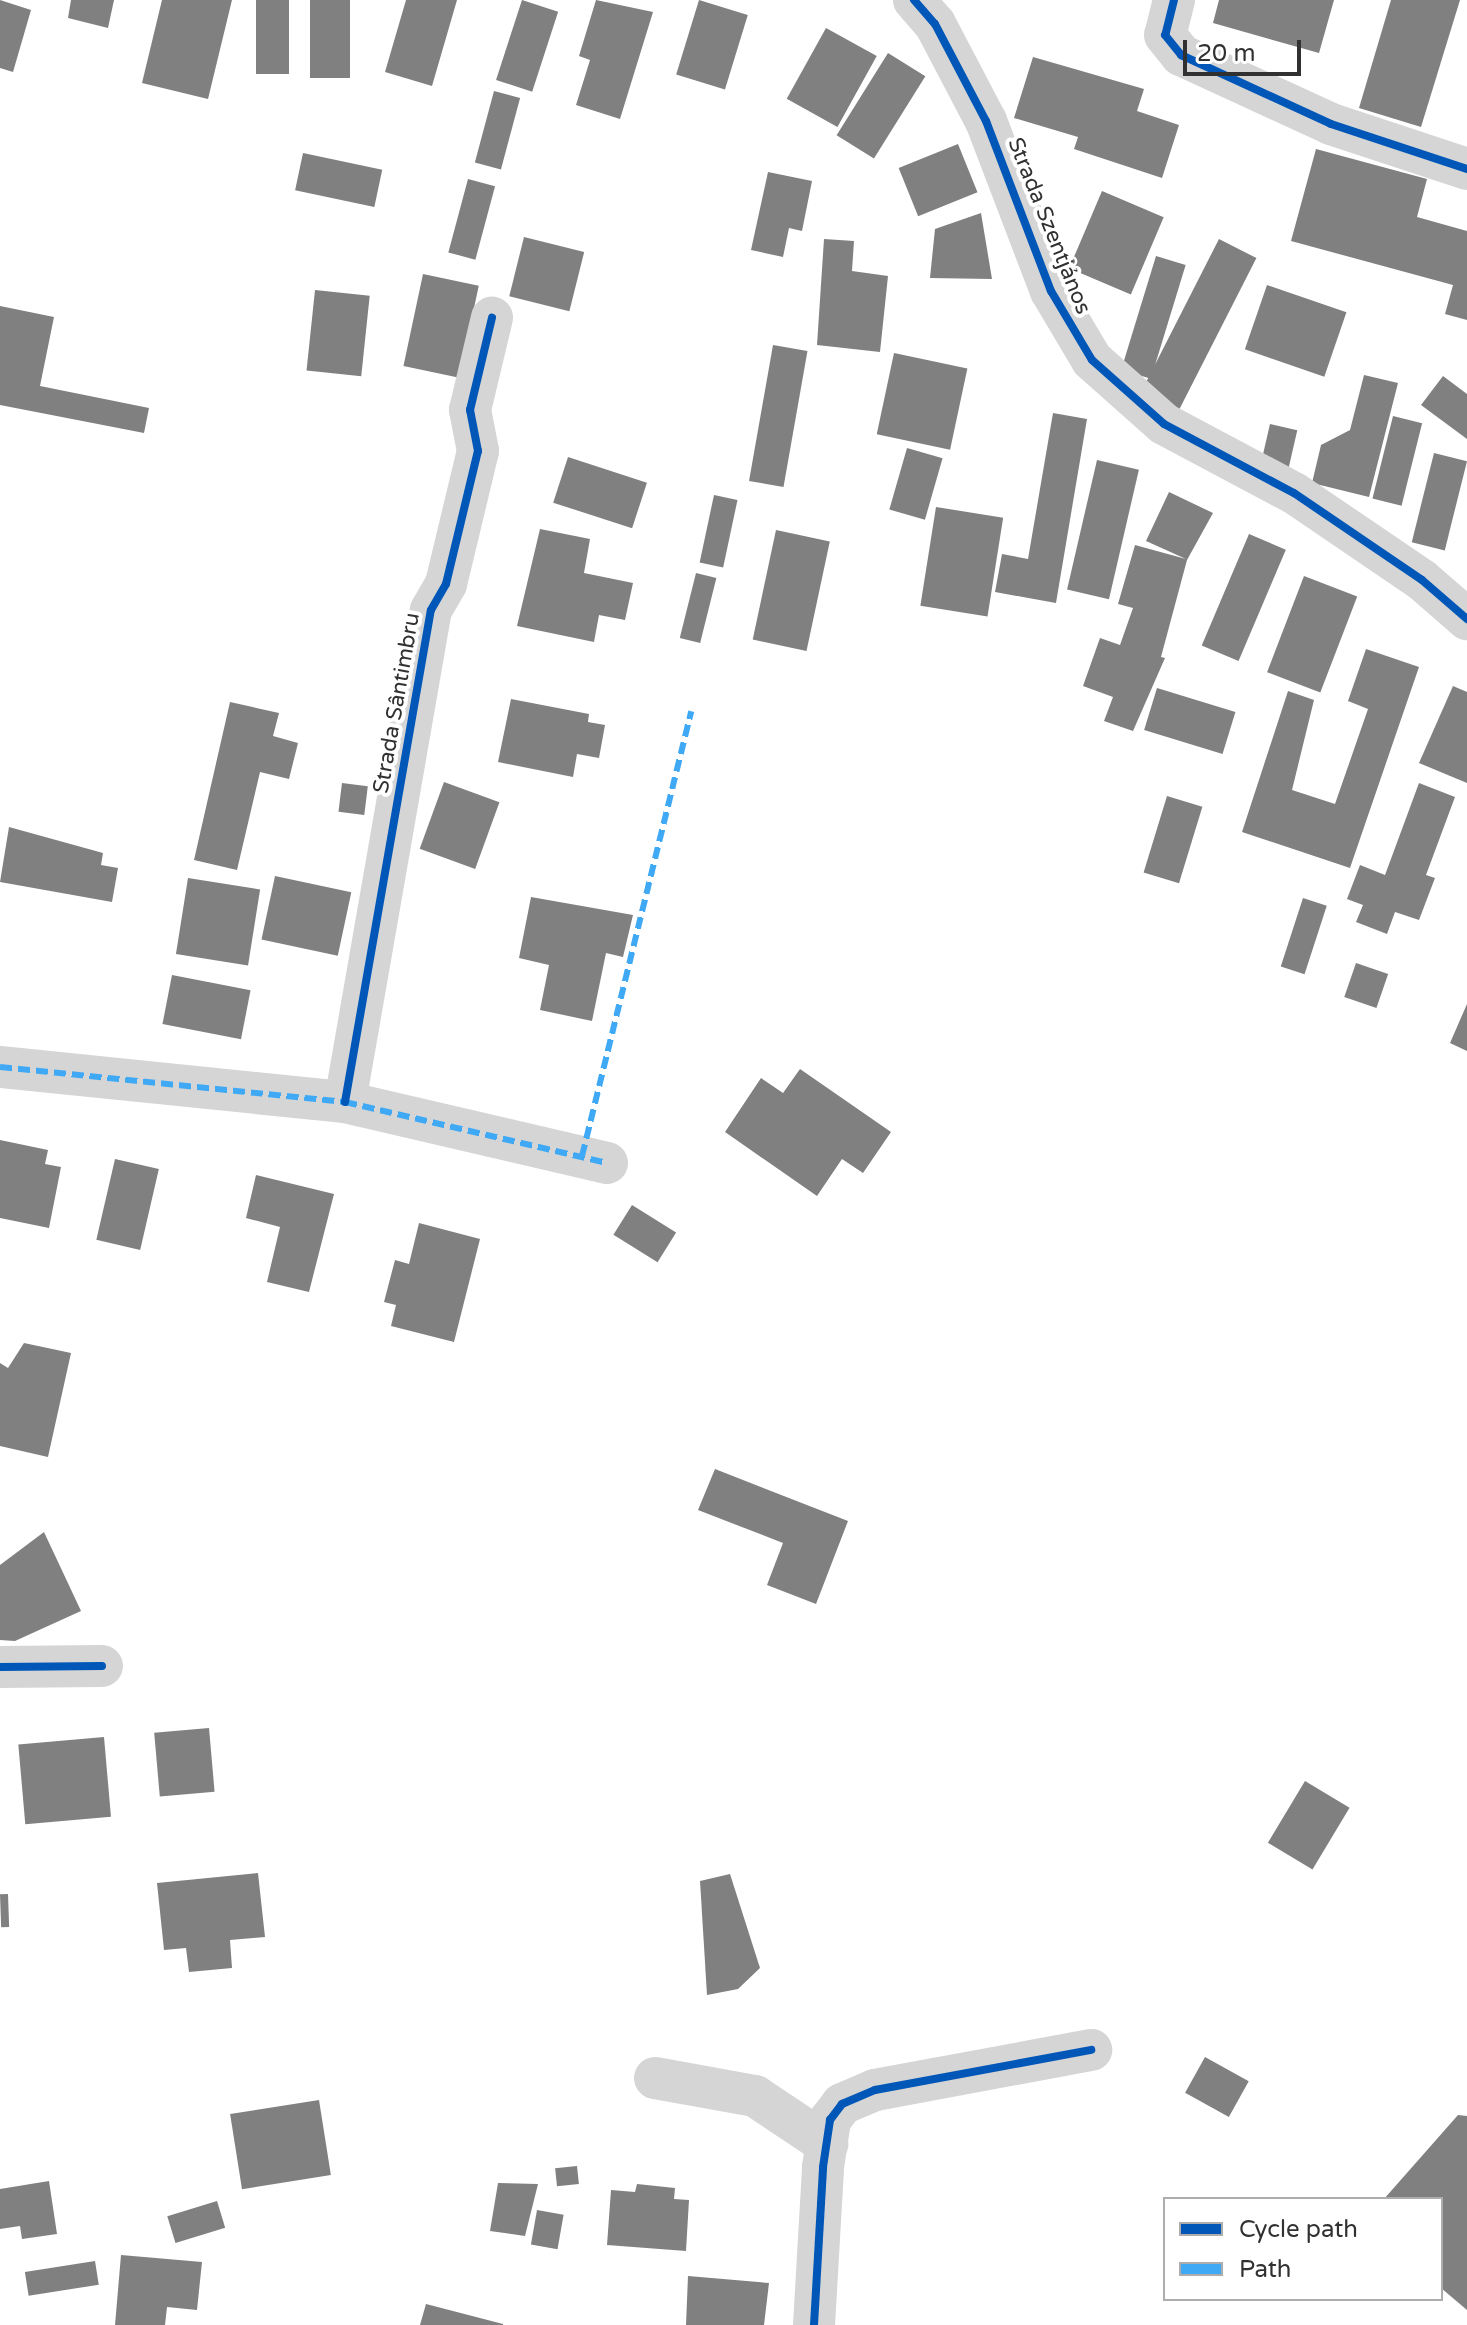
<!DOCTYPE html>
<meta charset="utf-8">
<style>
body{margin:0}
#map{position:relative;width:1467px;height:2325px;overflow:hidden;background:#fff;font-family:"Varela Round",sans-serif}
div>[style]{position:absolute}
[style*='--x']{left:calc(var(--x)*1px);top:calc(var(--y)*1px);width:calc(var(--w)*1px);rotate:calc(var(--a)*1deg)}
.building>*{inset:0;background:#808080;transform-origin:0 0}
.minor>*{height:42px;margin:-21px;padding:0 21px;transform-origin:21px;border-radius:21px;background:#d5d5d5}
.quiet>*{height:6px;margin-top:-3px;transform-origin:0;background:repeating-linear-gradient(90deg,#3fa9f5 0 12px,transparent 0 18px)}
.cycleway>*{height:8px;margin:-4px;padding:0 4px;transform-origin:4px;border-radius:4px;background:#0057b8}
span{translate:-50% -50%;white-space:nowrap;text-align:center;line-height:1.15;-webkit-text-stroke:8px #fff;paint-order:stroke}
.street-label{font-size:22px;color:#313131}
.legend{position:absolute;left:1163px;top:2197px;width:280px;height:104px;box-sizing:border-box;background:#fff;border:2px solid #adadad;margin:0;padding:10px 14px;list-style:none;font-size:24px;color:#313131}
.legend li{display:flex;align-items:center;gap:16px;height:40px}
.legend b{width:40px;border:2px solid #adadad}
.scale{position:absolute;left:1183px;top:40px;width:118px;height:36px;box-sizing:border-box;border:4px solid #313131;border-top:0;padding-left:10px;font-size:24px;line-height:28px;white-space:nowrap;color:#313131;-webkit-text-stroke:6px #fff;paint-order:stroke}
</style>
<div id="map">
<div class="building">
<div style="clip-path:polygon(0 0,31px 10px,13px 72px,0 68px)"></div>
<div style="clip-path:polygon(71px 0,114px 0,108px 28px,68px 18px)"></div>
<div style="clip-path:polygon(162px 0,232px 0,208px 99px,142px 83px)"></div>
<div style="left:256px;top:0;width:33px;height:74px"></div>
<div style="left:310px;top:0;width:40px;height:78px"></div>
<div style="clip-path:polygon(406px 0,457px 0,432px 86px,385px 72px)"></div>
<div style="left:522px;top:0;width:38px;height:84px;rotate:18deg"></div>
<div style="clip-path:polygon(596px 0,653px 12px,620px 119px,576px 105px,590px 60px,579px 56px)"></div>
<div style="left:699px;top:0;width:51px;height:78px;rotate:17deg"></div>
<div style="clip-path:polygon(1219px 0,1334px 0,1319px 53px,1213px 23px)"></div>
<div style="clip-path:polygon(1391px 0,1460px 0,1421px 127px,1359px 108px)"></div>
<div style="left:826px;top:28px;width:58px;height:81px;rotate:29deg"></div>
<div style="left:888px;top:53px;width:44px;height:97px;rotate:32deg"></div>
<div style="clip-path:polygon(1033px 57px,1144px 89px,1137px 111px,1179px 125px,1162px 178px,1074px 149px,1078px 137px,1014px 118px)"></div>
<div style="left:494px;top:91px;width:27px;height:74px;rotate:15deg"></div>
<div style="left:958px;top:144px;width:52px;height:64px;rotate:68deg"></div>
<div style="clip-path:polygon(1316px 149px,1427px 179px,1417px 217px,1467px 231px,1467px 320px,1445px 314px,1453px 285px,1291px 241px)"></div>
<div style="left:303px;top:153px;width:81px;height:38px;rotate:12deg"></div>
<div style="clip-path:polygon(768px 172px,812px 181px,802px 231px,789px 228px,783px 257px,751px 250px)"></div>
<div style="left:468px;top:179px;width:28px;height:76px;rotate:15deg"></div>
<div style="left:1102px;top:191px;width:67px;height:84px;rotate:23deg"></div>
<div style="clip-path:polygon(981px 213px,992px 279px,930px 278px,935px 229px)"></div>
<div style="left:524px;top:237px;width:62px;height:61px;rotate:14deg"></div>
<div style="clip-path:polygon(824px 239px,854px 241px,852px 271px,888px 276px,880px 352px,817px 345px)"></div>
<div style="left:1219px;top:239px;width:42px;height:184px;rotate:27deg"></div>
<div style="left:1156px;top:256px;width:31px;height:119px;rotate:17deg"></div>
<div style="left:423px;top:274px;width:57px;height:94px;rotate:12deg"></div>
<div style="left:1267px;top:285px;width:84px;height:68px;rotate:19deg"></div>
<div style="left:315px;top:290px;width:55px;height:81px;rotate:6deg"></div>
<div style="clip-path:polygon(0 306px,54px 317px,40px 386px,149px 408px,144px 433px,0 405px)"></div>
<div style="left:773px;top:345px;width:35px;height:138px;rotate:10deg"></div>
<div style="left:894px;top:353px;width:75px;height:83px;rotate:12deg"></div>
<div style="clip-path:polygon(1364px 375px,1398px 383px,1369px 497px,1312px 483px,1321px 445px,1350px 430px)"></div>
<div style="clip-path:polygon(1443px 376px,1467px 394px,1467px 439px,1421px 405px)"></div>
<div style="clip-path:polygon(1053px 413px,1087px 419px,1056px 603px,995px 592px,1002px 554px,1028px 559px)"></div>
<div style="left:1393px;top:416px;width:30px;height:85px;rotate:14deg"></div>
<div style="left:1270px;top:424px;width:28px;height:43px;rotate:13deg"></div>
<div style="left:907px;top:448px;width:37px;height:64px;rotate:16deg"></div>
<div style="left:1434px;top:453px;width:34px;height:92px;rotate:14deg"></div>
<div style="left:568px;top:457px;width:83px;height:48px;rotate:18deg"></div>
<div style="left:1097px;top:460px;width:43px;height:133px;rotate:13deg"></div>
<div style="clip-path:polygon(1169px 492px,1213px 513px,1187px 560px,1161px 657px,1165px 658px,1133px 731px,1104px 721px,1113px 697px,1083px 686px,1100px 638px,1120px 645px,1133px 608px,1118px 604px,1135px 545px,1186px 559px,1146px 541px)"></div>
<div style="left:714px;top:495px;width:24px;height:69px;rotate:12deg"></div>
<div style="left:936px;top:507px;width:68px;height:100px;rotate:9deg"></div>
<div style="clip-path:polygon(540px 529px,590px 539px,584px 573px,633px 583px,625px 620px,599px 615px,594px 642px,517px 626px)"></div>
<div style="left:776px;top:530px;width:55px;height:112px;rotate:12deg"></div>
<div style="left:1249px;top:534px;width:40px;height:121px;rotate:23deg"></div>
<div style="left:696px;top:573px;width:21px;height:67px;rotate:14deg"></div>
<div style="left:1304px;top:576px;width:57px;height:103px;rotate:21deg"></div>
<div style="clip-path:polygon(1366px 649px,1419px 667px,1350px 868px,1242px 832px,1288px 691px,1314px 700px,1292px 790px,1335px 804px,1368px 709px,1348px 701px)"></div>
<div style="clip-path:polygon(1453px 686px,1467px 692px,1467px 783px,1419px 763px)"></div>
<div style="left:1157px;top:688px;width:82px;height:44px;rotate:17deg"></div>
<div style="clip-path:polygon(511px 699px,589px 714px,588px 722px,605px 725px,599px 758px,577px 754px,573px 777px,498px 762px)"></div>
<div style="clip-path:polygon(230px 702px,279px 713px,273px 736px,298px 743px,289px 779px,260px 772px,237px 870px,194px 860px)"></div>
<div style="left:444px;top:782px;width:59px;height:71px;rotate:20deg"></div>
<div style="left:342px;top:783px;width:26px;height:29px;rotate:7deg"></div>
<div style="clip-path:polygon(1419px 783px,1455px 797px,1426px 875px,1435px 878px,1419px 920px,1395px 912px,1387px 934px,1356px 922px,1363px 905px,1347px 899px,1360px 865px,1385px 875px)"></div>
<div style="left:1167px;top:796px;width:37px;height:80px;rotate:17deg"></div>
<div style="clip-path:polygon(9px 827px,103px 853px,101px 865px,118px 868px,112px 902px,0 882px)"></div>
<div style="left:275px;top:876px;width:78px;height:65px;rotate:12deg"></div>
<div style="left:188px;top:878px;width:73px;height:77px;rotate:9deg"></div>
<div style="clip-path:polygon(531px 897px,633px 915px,623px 957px,606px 953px,592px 1021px,540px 1010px,549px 965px,519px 958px)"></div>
<div style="left:1303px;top:898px;width:25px;height:72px;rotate:18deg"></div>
<div style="left:1356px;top:963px;width:34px;height:36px;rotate:19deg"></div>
<div style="left:172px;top:975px;width:80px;height:50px;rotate:11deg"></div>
<div style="clip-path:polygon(1467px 1004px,1467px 1051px,1450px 1043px)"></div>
<div style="clip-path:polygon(800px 1069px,891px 1132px,863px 1173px,842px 1159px,817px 1196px,725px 1132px,761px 1078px,783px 1093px)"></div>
<div style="clip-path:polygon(0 1140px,48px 1150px,45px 1164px,61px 1167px,49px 1228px,0 1218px)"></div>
<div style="left:115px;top:1159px;width:45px;height:83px;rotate:13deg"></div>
<div style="clip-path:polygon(256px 1175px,334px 1194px,309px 1292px,267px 1282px,280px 1227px,246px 1218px)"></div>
<div style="left:632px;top:1205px;width:52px;height:35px;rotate:32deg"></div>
<div style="clip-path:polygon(419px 1223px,480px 1239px,454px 1342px,391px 1326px,396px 1305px,384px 1302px,395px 1260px,409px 1264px)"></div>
<div style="clip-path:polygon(24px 1343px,71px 1353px,48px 1457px,0 1446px,0 1363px,8px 1368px)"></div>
<div style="clip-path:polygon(715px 1469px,848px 1521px,816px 1604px,767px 1585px,783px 1543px,698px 1510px)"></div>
<div style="clip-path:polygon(44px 1532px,81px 1611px,15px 1641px,0 1640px,0 1565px)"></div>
<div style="left:209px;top:1728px;width:64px;height:55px;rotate:85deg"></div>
<div style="left:104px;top:1737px;width:80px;height:86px;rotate:85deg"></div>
<div style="left:1305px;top:1781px;width:52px;height:72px;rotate:31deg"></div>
<div style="clip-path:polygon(258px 1873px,265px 1937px,230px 1940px,232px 1968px,189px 1972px,186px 1948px,164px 1950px,157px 1883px)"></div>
<div style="clip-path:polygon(730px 1874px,760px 1968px,738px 1989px,707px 1995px,700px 1881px)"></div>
<div style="left:8px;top:1894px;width:33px;height:8px;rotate:88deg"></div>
<div style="left:1205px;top:2057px;width:50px;height:41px;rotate:29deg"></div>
<div style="left:319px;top:2100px;width:76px;height:90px;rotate:81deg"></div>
<div style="clip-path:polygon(1458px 2115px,1467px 2116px,1467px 2310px,1441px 2288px,1441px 2199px,1384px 2199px)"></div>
<div style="left:577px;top:2166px;width:18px;height:22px;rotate:84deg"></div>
<div style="clip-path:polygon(49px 2181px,57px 2234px,22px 2239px,20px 2226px,0 2229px,0 2189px)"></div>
<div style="clip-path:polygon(498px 2183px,538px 2184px,525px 2236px,490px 2231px)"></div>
<div style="clip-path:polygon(637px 2184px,675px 2188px,674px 2199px,689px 2200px,686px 2251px,607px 2245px,611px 2190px,635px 2192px)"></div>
<div style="left:217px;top:2201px;width:28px;height:52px;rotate:73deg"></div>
<div style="left:537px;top:2210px;width:27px;height:35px;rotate:10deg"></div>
<div style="clip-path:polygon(121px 2255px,202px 2262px,197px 2310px,167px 2307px,165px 2325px,115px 2325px)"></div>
<div style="left:95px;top:2261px;width:24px;height:71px;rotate:81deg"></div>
<div style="clip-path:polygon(688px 2276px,769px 2283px,764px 2325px,686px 2325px)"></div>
<div style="clip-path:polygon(426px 2304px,503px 2324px,503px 2325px,420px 2325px)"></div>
</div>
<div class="minor">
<div style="--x:914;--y:0;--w:32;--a:49"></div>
<div style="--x:935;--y:24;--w:110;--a:62.3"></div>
<div style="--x:986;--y:121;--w:182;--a:69.1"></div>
<div style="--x:1051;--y:291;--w:80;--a:59.3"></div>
<div style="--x:1092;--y:360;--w:96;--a:41.6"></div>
<div style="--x:1164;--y:424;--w:147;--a:28"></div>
<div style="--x:1294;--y:493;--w:155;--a:34.2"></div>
<div style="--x:1422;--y:580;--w:60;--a:40.9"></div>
<div style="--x:1174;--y:0;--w:36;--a:104"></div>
<div style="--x:1165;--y:35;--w:26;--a:51"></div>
<div style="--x:1181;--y:55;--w:165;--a:24.7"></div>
<div style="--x:1331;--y:124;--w:143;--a:18.3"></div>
<div style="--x:0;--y:1067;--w:347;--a:5.8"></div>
<div style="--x:345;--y:1102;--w:269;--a:13.1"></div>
<div style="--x:345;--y:1102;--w:499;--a:-80.1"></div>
<div style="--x:431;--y:610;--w:30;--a:-60"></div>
<div style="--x:446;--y:584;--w:137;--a:-76.5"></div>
<div style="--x:478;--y:451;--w:42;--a:-101"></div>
<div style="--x:470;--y:410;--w:95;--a:-76.6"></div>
<div style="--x:0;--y:1667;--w:102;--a:-0.6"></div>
<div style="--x:655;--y:2078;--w:102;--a:10.2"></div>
<div style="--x:755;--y:2096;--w:87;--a:33.7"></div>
<div style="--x:814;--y:2325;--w:158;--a:-86.7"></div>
<div style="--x:823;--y:2167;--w:48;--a:-81.5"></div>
<div style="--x:830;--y:2120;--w:20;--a:-53"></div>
<div style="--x:842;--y:2104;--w:36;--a:-23"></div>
<div style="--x:875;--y:2090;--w:220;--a:-10.5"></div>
</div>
<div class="quiet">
<div style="--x:0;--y:1067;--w:347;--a:5.8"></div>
<div style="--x:345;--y:1102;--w:269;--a:13.1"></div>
<div style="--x:582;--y:1156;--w:458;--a:-76.2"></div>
</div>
<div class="cycleway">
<div style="--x:914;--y:0;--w:32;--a:49"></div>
<div style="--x:935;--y:24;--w:110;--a:62.3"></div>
<div style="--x:986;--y:121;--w:182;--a:69.1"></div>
<div style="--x:1051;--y:291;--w:80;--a:59.3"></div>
<div style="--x:1092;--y:360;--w:96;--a:41.6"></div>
<div style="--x:1164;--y:424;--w:147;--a:28"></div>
<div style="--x:1294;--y:493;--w:155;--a:34.2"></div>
<div style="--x:1422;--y:580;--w:60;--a:40.9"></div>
<div style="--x:1174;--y:0;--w:36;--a:104"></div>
<div style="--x:1165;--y:35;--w:26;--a:51"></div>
<div style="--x:1181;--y:55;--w:165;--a:24.7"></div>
<div style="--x:1331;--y:124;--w:143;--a:18.3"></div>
<div style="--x:345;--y:1102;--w:499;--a:-80.1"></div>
<div style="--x:431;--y:610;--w:30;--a:-60"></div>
<div style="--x:446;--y:584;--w:137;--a:-76.5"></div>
<div style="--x:478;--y:451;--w:42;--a:-101"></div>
<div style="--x:470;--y:410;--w:95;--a:-76.6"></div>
<div style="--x:0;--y:1667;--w:102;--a:-0.6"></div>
<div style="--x:814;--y:2325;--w:158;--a:-86.7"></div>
<div style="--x:823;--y:2167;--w:48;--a:-81.5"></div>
<div style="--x:830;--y:2120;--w:20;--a:-53"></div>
<div style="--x:842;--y:2104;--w:36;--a:-23"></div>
<div style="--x:875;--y:2090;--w:220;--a:-10.5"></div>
</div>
<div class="street-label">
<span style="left:1049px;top:226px;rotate:68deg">Strada Szentjános</span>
<span style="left:397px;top:703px;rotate:-80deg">Strada Sântimbru</span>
</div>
<ul class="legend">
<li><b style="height:10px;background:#0057b8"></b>Cycle path</li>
<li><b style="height:10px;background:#3fa9f5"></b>Path</li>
</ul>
<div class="scale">20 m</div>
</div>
